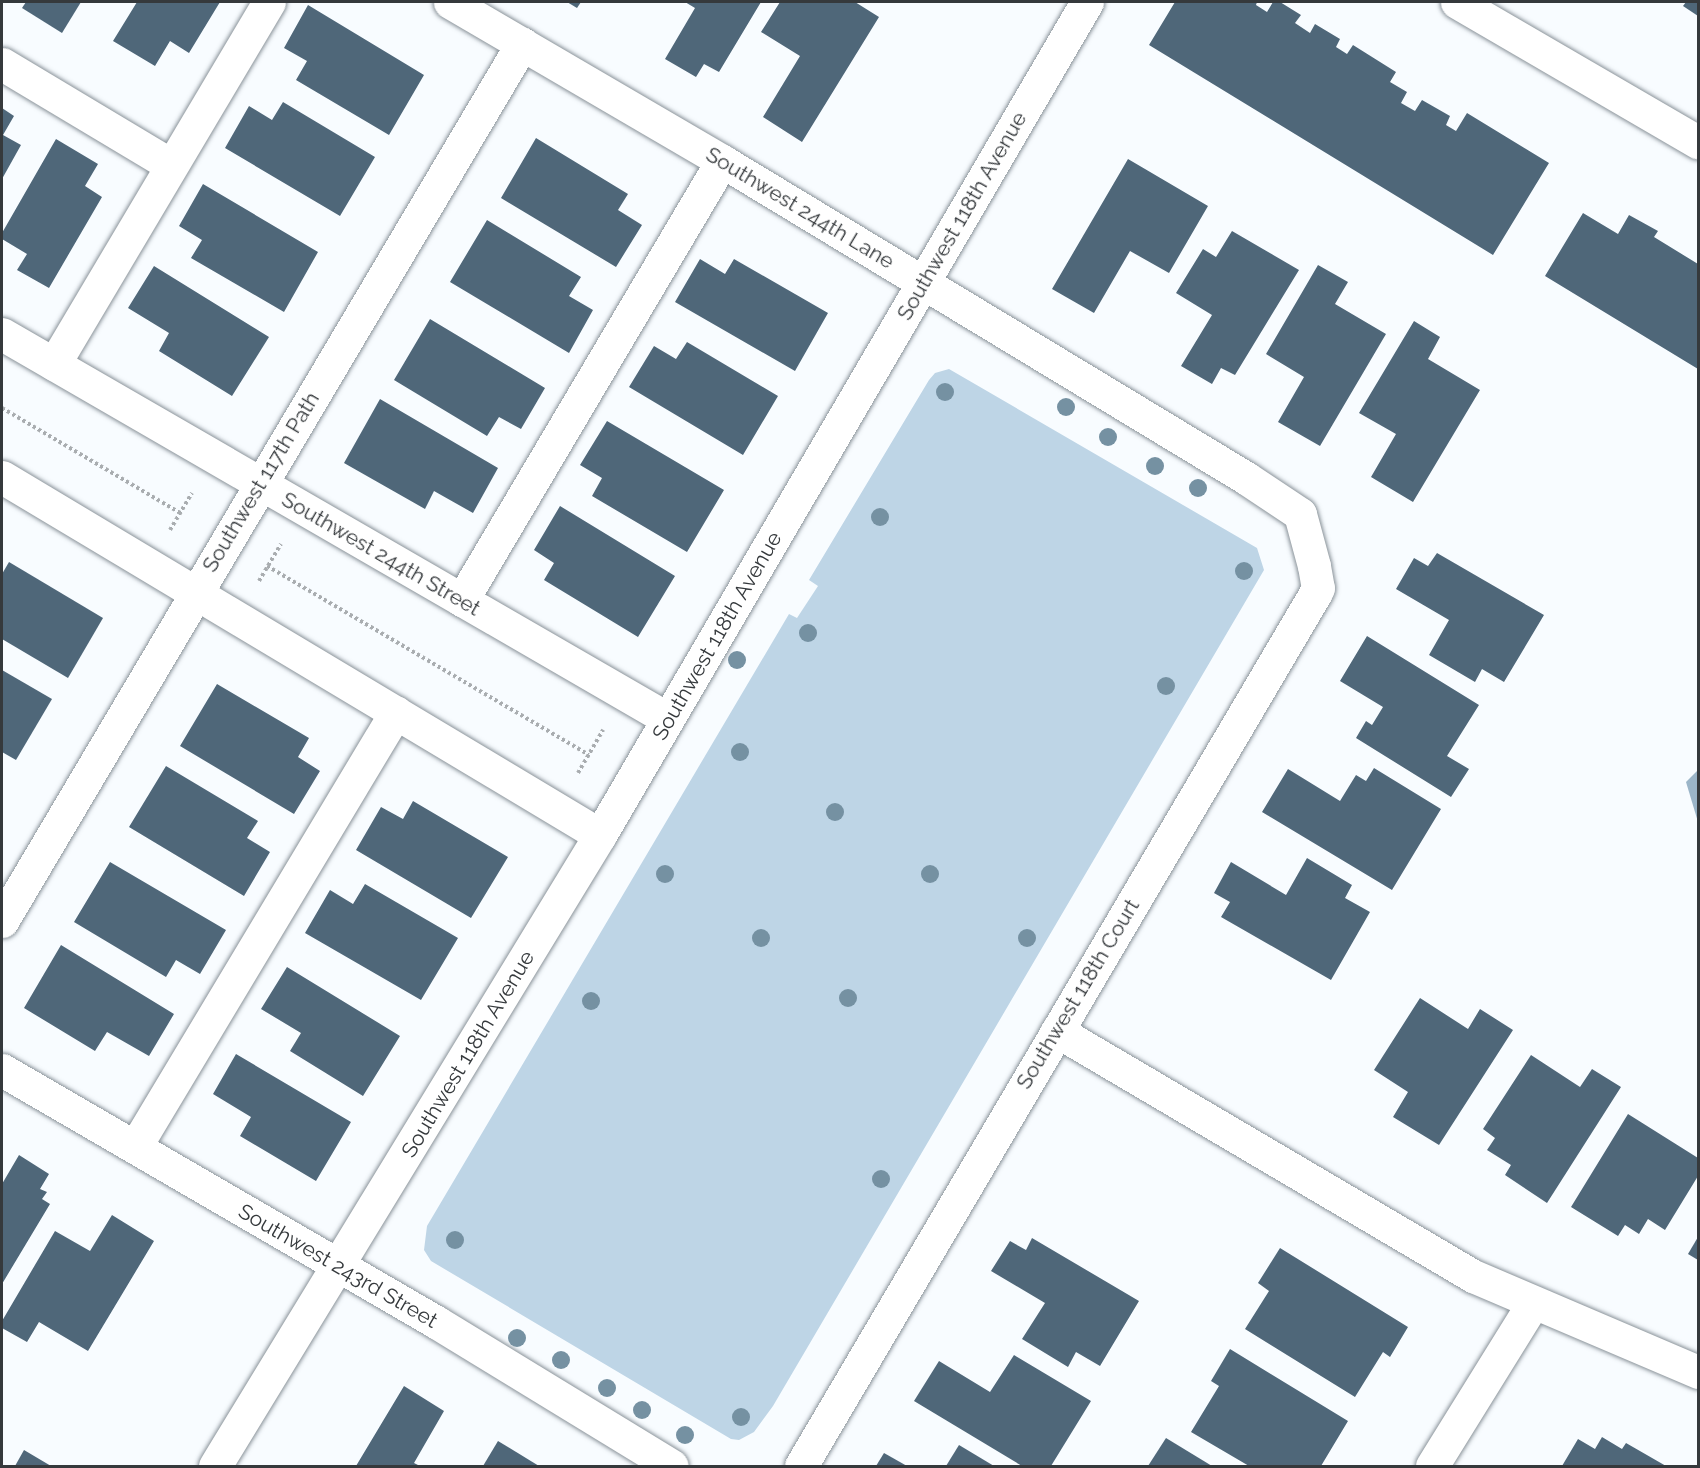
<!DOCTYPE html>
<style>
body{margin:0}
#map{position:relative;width:1700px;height:1468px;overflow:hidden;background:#f8fcff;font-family:Raleway,sans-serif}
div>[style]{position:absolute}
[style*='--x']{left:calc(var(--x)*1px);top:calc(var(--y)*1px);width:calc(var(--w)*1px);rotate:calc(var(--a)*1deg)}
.green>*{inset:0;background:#bed5e6}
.water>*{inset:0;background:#9bb5c8}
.building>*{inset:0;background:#4f6779}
.path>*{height:4px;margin-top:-2px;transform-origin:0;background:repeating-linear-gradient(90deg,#a9adb0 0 3px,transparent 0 6px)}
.roads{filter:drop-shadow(0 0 2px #8a939a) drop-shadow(0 0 2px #8a939a)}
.minor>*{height:33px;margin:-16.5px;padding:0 16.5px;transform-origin:16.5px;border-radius:16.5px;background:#fff}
.trees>*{width:18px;height:18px;margin:-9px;border-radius:50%;background:#7591a2}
span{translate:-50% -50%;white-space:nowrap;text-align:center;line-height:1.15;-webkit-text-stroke:6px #fff;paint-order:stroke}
.street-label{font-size:21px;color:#35393c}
.frame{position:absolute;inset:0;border:3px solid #35393c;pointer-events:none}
</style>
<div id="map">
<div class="green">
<div style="clip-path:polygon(949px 369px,1257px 548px,1264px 570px,773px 1406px,754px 1432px,739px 1440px,731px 1439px,431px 1261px,424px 1250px,427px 1226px,789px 614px,797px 618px,818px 586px,809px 580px,929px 380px,935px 373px)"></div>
</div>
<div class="water">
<div style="clip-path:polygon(1698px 770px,1698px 822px,1686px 782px)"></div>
</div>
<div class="building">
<div style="clip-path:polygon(26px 2px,81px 2px,62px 33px,22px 8px)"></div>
<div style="clip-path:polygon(137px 2px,220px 2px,189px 53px,170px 41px,155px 66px,113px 41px)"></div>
<div style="clip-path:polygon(567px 2px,581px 2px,577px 8px)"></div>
<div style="clip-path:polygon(685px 2px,761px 2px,719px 72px,704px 64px,696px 77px,665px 59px,695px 8px)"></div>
<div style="clip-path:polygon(780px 2px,855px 2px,879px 17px,802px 142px,763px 117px,800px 56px,761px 32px)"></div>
<div style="clip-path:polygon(1175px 2px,1257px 2px,1256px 5px,1267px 12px,1273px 2px,1280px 2px,1301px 15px,1295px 23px,1310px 33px,1315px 24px,1340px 39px,1336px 47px,1347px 54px,1353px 45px,1396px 72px,1390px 82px,1407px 92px,1401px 103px,1415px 111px,1422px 100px,1450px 116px,1446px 125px,1456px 131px,1467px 113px,1549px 163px,1493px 255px,1149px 45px)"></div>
<div style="clip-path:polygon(1686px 2px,1698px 2px,1698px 16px,1683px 6px)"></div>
<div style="clip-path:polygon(308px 5px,424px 75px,389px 135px,296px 80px,307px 61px,284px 48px)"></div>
<div style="clip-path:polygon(283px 102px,375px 157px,340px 216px,225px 148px,249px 106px,272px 120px)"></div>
<div style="clip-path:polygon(2px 108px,14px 116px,3px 135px,21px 145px,2px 179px)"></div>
<div style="clip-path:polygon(536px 138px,628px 194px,618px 210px,642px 225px,616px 267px,501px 198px)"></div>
<div style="clip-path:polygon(56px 139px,98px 164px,85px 186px,102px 197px,49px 288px,17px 270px,27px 254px,2px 239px,2px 233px)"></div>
<div style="clip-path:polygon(1128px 159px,1208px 206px,1169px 273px,1130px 251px,1094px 313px,1052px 289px)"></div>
<div style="clip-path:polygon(203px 184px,318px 252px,284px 312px,191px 258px,202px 240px,179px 226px)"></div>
<div style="clip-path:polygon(1583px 213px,1618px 234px,1629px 215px,1658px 231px,1654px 237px,1698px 264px,1698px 369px,1545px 276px)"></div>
<div style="clip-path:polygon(487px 220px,581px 277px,569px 296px,593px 310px,569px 353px,450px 282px)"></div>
<div style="clip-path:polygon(1232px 231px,1299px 270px,1235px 375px,1221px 368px,1212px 384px,1181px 366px,1212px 315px,1176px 293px,1203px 249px,1216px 257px)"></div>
<div style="clip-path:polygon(700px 259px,725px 274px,734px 259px,828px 313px,795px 371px,675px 302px)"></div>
<div style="clip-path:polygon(1318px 265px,1348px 282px,1335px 304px,1386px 334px,1320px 446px,1278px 422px,1304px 377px,1266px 354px)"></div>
<div style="clip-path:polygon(154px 266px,269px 337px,232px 396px,159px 351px,169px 333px,128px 308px)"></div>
<div style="clip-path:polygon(430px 319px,545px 388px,521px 429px,499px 417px,487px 436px,394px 380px)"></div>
<div style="clip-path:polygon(1414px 321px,1440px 337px,1428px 359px,1480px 390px,1413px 502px,1371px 477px,1396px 434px,1359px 413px)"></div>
<div style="clip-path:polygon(687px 342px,778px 396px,743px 455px,629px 387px,654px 346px,676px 359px)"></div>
<div style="clip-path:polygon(380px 399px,498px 468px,473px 513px,434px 491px,425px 509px,344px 463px)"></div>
<div style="clip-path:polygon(607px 421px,724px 490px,687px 552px,592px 496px,602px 478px,580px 465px)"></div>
<div style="clip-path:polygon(560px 506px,675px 576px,638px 637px,544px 580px,554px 563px,534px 550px)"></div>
<div style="clip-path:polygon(1437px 553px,1544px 615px,1504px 682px,1482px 669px,1475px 682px,1429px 655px,1449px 620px,1396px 589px,1414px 558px,1428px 566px)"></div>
<div style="clip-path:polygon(9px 562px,103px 618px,68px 678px,2px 639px,2px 574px)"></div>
<div style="clip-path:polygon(1367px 636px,1479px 705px,1447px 756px,1469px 769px,1451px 797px,1356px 738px,1366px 721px,1372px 725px,1383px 707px,1340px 681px)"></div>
<div style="clip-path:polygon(2px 670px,52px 699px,16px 760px,2px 752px)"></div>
<div style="clip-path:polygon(217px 684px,309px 738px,298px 757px,320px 771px,294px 814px,180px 746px)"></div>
<div style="clip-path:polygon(166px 766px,258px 821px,247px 838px,270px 852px,244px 896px,129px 827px)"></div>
<div style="clip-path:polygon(1374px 768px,1441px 809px,1392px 890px,1262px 812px,1288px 769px,1340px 801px,1356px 775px,1366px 781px)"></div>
<div style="clip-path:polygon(413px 801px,508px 857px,471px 918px,356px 850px,381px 807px,403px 819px)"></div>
<div style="clip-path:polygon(1307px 858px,1352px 885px,1345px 898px,1370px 912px,1331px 980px,1221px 917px,1230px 902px,1214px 893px,1231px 862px,1286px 895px)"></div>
<div style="clip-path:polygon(110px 862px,226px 930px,200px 974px,176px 960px,166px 977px,74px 922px)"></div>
<div style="clip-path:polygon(365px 884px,458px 938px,421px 1000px,305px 933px,330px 890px,353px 904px)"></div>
<div style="clip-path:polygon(61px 945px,174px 1014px,149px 1056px,107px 1032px,95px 1051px,24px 1008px)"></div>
<div style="clip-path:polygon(287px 967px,400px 1036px,363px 1096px,290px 1051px,301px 1033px,261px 1009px)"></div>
<div style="clip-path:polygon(1420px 998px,1468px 1029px,1480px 1009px,1513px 1030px,1439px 1145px,1393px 1117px,1408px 1092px,1374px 1070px)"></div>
<div style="clip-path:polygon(236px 1054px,351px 1122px,316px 1181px,240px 1136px,251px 1117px,213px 1094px)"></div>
<div style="clip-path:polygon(1531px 1055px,1580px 1087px,1592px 1069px,1621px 1087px,1547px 1203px,1505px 1175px,1511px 1165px,1487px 1150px,1495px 1138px,1483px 1129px)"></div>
<div style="clip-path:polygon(1628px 1114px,1698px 1158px,1698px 1176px,1665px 1230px,1648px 1219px,1639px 1234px,1625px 1225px,1618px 1236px,1571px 1207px)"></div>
<div style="clip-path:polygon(19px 1155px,49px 1174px,40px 1189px,47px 1192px,42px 1199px,50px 1204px,2px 1284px,2px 1184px)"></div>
<div style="clip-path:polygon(112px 1215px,154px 1241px,88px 1351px,39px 1322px,27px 1342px,2px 1328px,2px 1321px,55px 1231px,90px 1251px)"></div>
<div style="clip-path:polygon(1698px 1237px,1698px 1260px,1688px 1254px)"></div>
<div style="clip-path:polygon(1032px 1238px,1139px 1301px,1100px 1366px,1076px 1352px,1068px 1367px,1022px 1339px,1045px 1303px,991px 1271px,1010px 1241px,1026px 1250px)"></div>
<div style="clip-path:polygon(1280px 1248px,1408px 1327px,1390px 1357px,1383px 1352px,1355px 1397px,1245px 1329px,1269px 1291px,1258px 1283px)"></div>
<div style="clip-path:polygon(1230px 1349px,1348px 1421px,1321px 1466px,1249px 1466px,1191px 1432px,1219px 1386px,1211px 1381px)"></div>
<div style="clip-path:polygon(1014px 1355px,1091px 1401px,1051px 1466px,1022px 1466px,914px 1401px,939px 1361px,990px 1392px)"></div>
<div style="clip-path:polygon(404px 1386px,444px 1411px,414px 1463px,420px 1466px,356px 1466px)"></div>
<div style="clip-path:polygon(1602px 1437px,1622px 1449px,1626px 1443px,1666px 1466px,1562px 1466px,1578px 1439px,1595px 1449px)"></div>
<div style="clip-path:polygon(1166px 1438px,1212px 1466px,1148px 1466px)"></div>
<div style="clip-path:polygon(498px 1441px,539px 1466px,483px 1466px)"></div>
<div style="clip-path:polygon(959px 1445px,994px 1466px,946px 1466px)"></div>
<div style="clip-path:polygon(24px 1450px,51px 1466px,15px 1466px)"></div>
<div style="clip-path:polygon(884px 1453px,907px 1466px,876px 1466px)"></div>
</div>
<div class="path">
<div style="--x:2;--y:408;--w:207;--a:30.5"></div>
<div style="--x:170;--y:530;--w:43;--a:-59.3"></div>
<div style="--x:267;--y:566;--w:373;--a:30.4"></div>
<div style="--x:259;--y:581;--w:43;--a:-59.3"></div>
<div style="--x:578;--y:773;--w:50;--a:-59.8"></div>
</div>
<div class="roads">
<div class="minor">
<div style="--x:450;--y:2;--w:315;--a:30.3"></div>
<div style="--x:722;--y:161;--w:612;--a:31.17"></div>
<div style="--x:1246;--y:478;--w:65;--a:33.7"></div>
<div style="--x:1300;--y:514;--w:54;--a:74.9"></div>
<div style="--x:1314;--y:566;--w:22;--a:80"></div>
<div style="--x:1318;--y:588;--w:7;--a:117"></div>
<div style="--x:1315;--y:594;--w:1012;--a:120.52"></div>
<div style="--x:1457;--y:2;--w:279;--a:30.2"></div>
<div style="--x:2;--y:64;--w:197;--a:30.9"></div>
<div style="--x:2;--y:334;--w:769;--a:30.03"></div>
<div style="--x:54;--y:364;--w:421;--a:-59.3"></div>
<div style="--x:2;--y:477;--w:697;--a:30.91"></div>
<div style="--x:462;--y:600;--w:510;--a:-59.36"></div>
<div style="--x:2;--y:921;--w:1020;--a:-59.34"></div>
<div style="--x:1057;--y:1031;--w:483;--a:30.5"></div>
<div style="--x:1473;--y:1276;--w:245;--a:23.1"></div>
<div style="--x:2;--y:1070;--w:502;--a:30.14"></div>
<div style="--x:436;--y:1322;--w:276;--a:31.4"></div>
<div style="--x:135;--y:1147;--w:507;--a:-59.04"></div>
<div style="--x:215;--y:1466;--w:739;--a:-58.61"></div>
<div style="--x:600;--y:835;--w:965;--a:-59.69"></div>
<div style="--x:1432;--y:1466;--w:192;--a:-58.2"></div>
</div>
</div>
<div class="trees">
<div style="left:945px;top:392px"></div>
<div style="left:1066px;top:407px"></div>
<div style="left:1108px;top:437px"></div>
<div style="left:1155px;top:466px"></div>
<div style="left:1198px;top:488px"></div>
<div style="left:880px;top:517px"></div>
<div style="left:1244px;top:571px"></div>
<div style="left:808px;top:633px"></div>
<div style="left:737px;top:660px"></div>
<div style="left:1166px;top:686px"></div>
<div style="left:740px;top:752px"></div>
<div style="left:835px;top:812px"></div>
<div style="left:665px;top:874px"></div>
<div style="left:930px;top:874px"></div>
<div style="left:761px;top:938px"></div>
<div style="left:1027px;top:938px"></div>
<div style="left:848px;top:998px"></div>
<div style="left:591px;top:1001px"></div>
<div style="left:881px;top:1179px"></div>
<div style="left:455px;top:1240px"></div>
<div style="left:517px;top:1338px"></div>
<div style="left:561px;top:1360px"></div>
<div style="left:607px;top:1388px"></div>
<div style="left:642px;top:1410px"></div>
<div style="left:741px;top:1417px"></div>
<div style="left:685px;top:1435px"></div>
</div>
<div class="street-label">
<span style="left:800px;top:208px;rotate:31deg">Southwest 244th Lane</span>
<span style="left:962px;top:216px;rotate:-60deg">Southwest 118th Avenue</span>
<span style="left:261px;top:482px;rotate:-59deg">Southwest 117th Path</span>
<span style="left:381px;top:554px;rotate:30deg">Southwest 244th Street</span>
<span style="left:717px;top:636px;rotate:-60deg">Southwest 118th Avenue</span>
<span style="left:1078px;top:994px;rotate:-59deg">Southwest 118th Court</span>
<span style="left:468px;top:1054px;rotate:-59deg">Southwest 118th Avenue</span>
<span style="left:338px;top:1266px;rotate:30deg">Southwest 243rd Street</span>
</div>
<div class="frame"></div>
</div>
